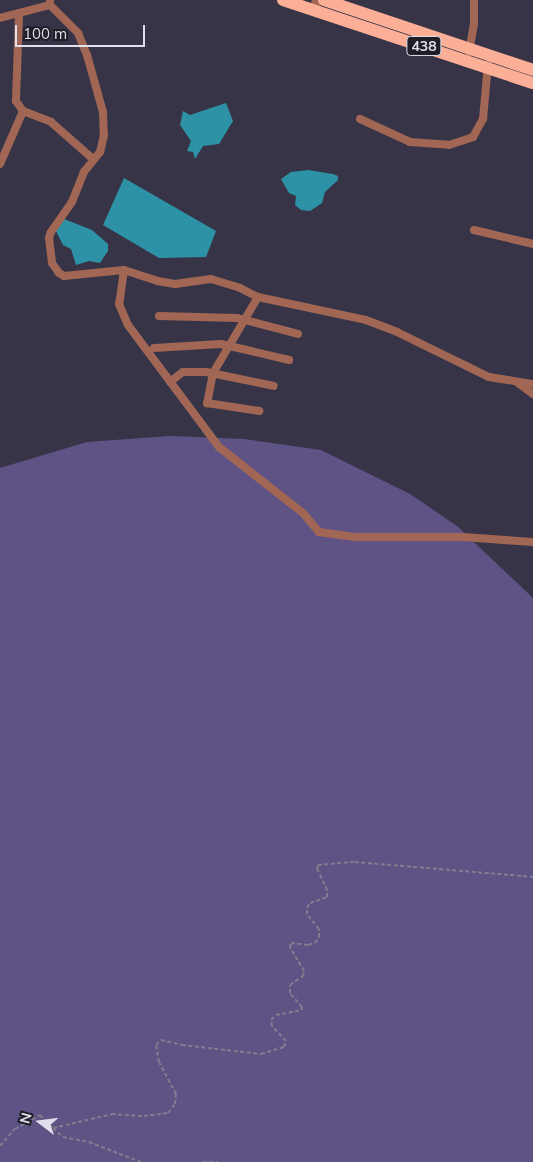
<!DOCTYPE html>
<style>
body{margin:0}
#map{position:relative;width:533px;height:1162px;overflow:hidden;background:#383448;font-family:Mulish,sans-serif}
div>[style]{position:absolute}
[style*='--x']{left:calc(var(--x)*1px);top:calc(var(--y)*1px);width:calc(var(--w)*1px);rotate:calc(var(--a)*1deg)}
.green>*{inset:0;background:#5f5386}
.water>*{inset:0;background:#2d92a5}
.path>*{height:2px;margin-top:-1px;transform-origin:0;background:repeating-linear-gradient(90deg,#807d8e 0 4px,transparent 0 6.5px)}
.minor>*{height:8px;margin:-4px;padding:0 4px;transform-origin:4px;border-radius:4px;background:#a16754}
.tertiary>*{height:10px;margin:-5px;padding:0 5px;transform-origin:5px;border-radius:5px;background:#a16754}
.trunk>*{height:12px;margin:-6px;padding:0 6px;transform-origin:6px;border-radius:6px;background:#faaf96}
span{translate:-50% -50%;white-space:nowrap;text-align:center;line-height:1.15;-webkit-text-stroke:4px #1f1d26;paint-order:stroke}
.shield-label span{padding:1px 4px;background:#1f1d26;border:1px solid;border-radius:4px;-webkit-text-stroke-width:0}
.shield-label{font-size:14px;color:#e1dfec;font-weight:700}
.north{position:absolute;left:15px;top:1097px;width:50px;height:50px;-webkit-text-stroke:4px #1f1d26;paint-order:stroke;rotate:285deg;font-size:14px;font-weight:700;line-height:20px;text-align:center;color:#e1dfec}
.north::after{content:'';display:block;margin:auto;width:18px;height:22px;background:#e1dfec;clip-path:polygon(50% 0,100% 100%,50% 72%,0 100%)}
.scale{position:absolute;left:15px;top:25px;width:130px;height:22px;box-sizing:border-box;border:2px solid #e1dfec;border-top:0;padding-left:6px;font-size:15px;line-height:18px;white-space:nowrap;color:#e1dfec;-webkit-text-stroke:4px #1f1d26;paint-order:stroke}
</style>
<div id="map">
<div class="green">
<div style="clip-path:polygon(170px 436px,244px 439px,321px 450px,410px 494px,457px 526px,533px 598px,533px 1162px,0 1162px,0 468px,87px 442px)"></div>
</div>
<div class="water">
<div style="clip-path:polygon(226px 103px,233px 121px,219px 144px,203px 146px,195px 159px,193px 152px,187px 151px,191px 141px,180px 125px,183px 111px,190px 115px)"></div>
<div style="clip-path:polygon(308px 170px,333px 174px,338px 176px,338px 180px,325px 192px,322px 203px,310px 211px,301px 210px,295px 205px,296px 196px,289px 193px,281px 179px,291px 172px)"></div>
<div style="clip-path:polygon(124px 178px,216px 231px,206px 257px,159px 258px,103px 225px)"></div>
<div style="clip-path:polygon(64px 219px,92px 230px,108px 244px,108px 251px,100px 263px,89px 261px,76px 265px,71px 249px,63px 245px,56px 231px)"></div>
</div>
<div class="path">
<div style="--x:40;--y:1115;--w:18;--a:45"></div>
<div style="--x:53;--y:1128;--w:61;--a:-13.3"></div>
<div style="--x:112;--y:1114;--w:32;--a:4"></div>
<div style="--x:144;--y:1116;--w:24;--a:-7"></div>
<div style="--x:168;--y:1113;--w:11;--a:-52"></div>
<div style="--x:175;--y:1104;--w:10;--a:-84"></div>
<div style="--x:176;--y:1094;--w:36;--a:-118"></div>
<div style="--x:159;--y:1062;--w:17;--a:-100"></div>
<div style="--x:156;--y:1045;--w:7;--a:-45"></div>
<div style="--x:161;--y:1040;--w:22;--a:13"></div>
<div style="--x:182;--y:1045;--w:80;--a:6.5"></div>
<div style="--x:261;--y:1054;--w:24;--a:-17"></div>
<div style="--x:284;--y:1047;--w:6;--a:-72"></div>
<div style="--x:286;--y:1041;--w:21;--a:-133"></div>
<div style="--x:272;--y:1026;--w:6;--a:-99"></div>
<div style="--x:271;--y:1020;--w:7;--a:-45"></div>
<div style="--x:276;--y:1015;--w:26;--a:-11"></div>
<div style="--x:302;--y:1010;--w:3;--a:-90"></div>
<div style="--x:302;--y:1007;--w:18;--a:-131"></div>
<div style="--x:290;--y:993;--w:8;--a:-90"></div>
<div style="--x:290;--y:985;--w:16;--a:-35"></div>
<div style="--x:303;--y:976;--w:5;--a:-79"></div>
<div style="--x:304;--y:971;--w:27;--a:-121"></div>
<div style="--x:290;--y:948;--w:5;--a:-79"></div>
<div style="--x:291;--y:943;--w:17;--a:7"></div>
<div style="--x:308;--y:945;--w:7;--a:-16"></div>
<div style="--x:315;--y:943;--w:7;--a:-56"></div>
<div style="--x:319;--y:937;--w:8;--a:-90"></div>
<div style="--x:319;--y:929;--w:19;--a:-129"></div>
<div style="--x:307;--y:914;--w:6;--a:-90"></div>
<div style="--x:307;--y:908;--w:6;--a:-59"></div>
<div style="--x:310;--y:903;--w:18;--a:-19"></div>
<div style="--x:327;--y:897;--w:7;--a:-90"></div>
<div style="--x:327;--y:890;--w:23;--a:-115"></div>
<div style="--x:317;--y:869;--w:4;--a:-76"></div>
<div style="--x:318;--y:865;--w:37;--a:-5"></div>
<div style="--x:355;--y:862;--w:179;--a:4.8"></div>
<div style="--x:53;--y:1128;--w:13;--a:42"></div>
<div style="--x:63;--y:1137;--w:26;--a:11"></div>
<div style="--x:89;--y:1142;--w:56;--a:21"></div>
<div style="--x:0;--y:1146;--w:23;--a:-49"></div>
<div style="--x:15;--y:1129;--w:29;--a:-29"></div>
<div style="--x:203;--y:1162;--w:15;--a:0"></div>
</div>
<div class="minor">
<div style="--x:50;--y:0;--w:5;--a:90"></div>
<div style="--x:50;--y:5;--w:40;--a:45"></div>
<div style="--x:78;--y:33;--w:24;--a:68"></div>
<div style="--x:87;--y:55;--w:59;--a:74.3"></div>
<div style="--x:103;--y:112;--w:23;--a:88"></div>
<div style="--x:104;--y:135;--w:17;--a:103"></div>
<div style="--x:100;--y:152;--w:26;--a:129"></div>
<div style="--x:84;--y:172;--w:32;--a:112"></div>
<div style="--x:72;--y:202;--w:37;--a:125"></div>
<div style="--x:51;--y:232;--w:6;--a:108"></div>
<div style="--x:49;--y:238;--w:25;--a:83"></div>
<div style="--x:52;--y:263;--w:12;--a:55"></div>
<div style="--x:59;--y:273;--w:6;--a:31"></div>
<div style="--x:64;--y:276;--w:60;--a:-5.7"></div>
<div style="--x:124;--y:270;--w:36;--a:18"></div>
<div style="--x:158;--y:281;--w:17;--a:10"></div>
<div style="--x:175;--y:284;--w:36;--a:-8"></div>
<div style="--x:211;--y:279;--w:30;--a:17"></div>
<div style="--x:240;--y:288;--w:20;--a:27"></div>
<div style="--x:258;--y:297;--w:110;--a:12"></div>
<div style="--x:366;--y:320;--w:33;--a:21"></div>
<div style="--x:397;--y:332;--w:102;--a:26.1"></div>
<div style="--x:489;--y:377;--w:45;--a:9"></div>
<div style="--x:19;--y:14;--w:87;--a:92"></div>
<div style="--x:16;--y:101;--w:12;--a:55"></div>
<div style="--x:23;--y:111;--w:30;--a:21"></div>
<div style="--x:51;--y:122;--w:56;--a:41.4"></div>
<div style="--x:0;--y:18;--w:52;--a:-14.6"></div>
<div style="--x:469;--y:52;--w:28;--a:-80"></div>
<div style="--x:474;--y:24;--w:24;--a:-90"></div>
<div style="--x:360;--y:119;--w:55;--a:24.7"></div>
<div style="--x:410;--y:142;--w:39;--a:4"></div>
<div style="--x:449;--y:145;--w:25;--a:-18"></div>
<div style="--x:473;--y:137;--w:21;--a:-61"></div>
<div style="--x:483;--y:119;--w:55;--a:-84.8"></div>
<div style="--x:0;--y:164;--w:58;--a:-66.5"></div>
<div style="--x:474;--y:230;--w:61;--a:13.3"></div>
<div style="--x:124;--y:270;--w:34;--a:98"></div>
<div style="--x:119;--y:304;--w:23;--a:67"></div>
<div style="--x:128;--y:325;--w:152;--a:53.3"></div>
<div style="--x:219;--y:447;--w:107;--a:38.2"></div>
<div style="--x:303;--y:513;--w:25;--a:50"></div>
<div style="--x:319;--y:532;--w:36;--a:8"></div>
<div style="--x:355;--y:537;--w:108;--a:0"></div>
<div style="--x:463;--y:537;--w:70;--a:4.1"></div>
<div style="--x:258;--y:297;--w:88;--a:120.6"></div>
<div style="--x:213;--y:373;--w:31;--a:101"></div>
<div style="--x:207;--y:403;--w:53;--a:8.7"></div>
<div style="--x:159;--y:316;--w:78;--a:1.5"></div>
<div style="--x:237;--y:318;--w:63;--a:14.7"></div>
<div style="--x:154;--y:348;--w:67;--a:-3.4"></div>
<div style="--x:221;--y:344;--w:70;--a:13.2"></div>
<div style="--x:170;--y:382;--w:16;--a:-38"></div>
<div style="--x:183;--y:372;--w:23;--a:0"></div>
<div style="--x:206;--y:372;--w:69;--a:11.6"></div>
<div style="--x:518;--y:383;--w:19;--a:36"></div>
</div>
<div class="tertiary">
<div style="--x:314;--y:10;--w:10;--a:-73"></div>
</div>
<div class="trunk">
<div style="--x:283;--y:0;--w:263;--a:18.4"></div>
<div style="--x:324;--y:0;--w:220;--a:18.5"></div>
</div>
<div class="shield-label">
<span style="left:424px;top:46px">438</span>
</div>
<div class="north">N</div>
<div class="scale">100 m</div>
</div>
